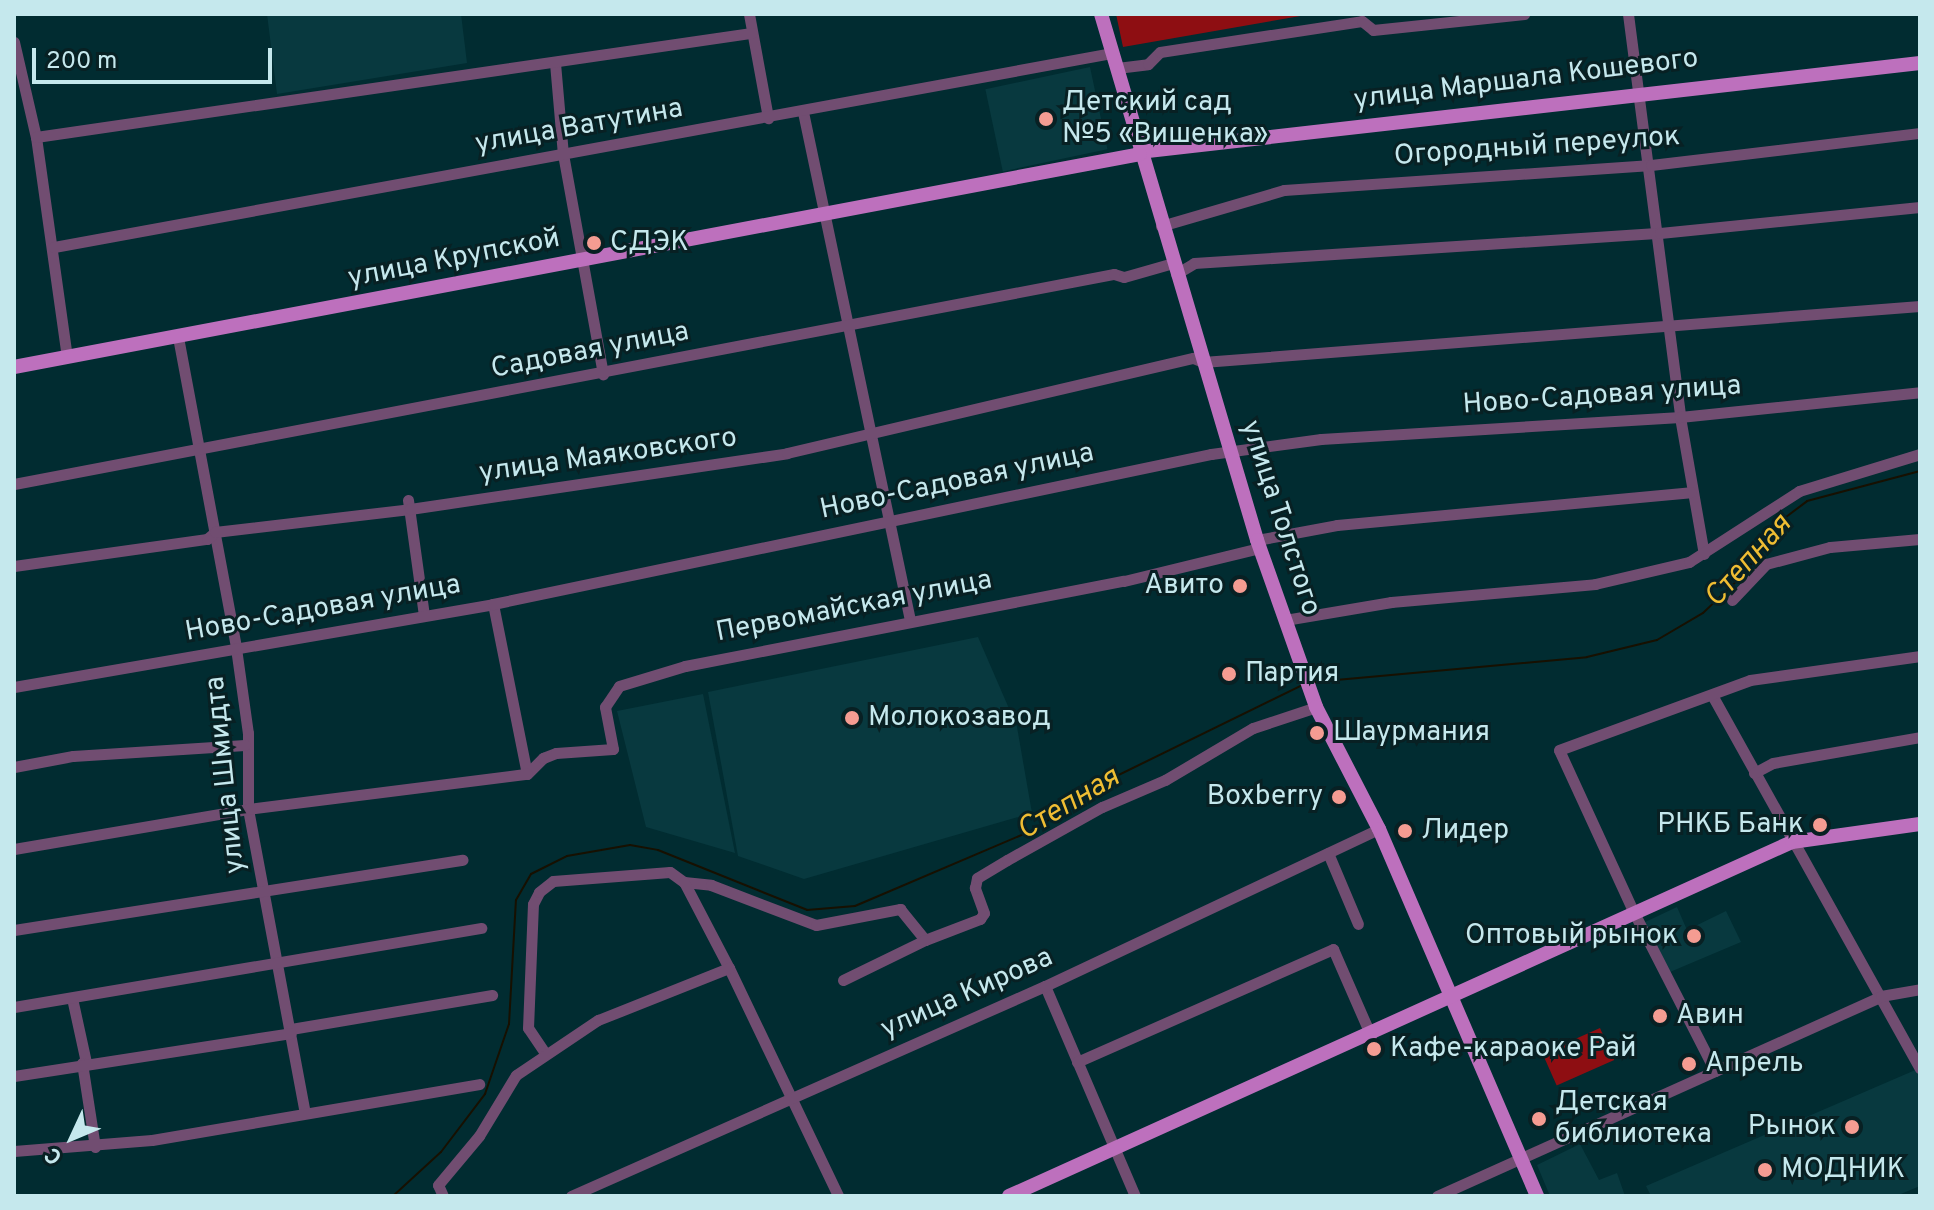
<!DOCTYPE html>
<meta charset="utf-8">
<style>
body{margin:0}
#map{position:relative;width:1934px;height:1210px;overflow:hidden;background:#012c31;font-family:Overpass,sans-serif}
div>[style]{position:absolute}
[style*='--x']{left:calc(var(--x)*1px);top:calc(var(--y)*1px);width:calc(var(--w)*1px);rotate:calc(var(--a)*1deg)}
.built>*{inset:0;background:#08393f;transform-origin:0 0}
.green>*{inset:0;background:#8e0e12;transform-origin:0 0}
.stream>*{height:2px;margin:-1px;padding:0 1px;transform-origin:1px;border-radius:1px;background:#171001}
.minor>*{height:11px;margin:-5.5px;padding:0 5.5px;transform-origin:5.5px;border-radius:5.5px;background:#714d71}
.major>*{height:14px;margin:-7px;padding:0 7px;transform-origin:7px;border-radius:7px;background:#bd70bd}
.dots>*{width:22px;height:22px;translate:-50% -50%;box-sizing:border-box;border:4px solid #082023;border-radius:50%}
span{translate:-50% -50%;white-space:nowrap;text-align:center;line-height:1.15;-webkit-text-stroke:6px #082023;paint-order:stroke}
.street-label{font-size:28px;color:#c5e8ed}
.poi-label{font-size:28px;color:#c5e8ed}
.left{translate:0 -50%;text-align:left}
.right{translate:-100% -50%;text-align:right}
.water-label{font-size:30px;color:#efbd33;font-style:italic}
.frame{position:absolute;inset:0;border:16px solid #c5e8ed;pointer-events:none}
.north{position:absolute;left:32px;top:1098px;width:80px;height:80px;-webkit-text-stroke:6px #082023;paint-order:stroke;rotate:226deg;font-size:22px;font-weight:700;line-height:32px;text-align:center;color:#c5e8ed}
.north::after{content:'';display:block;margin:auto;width:28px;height:36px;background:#c5e8ed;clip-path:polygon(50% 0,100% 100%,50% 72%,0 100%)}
.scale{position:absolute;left:32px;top:48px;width:240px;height:36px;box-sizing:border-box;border:4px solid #c5e8ed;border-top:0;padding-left:10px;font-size:24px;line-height:28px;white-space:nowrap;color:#c5e8ed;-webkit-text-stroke:6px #082023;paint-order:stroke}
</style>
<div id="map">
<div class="built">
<div style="clip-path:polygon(267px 14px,461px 14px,467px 63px,277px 94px)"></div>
<div style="left:1090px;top:67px;width:84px;height:107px;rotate:78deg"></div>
<div style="clip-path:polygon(978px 637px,1017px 727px,1032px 813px,804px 879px,738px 856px,708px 692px)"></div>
<div style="clip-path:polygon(703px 694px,735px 853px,646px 827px,617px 711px)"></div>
<div style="clip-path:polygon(1677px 907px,1687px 930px,1726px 911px,1741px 942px,1670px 972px,1643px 923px)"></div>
<div style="clip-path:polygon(1920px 1068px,1920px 1186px,1896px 1196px,1651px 1196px,1646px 1186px)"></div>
<div style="clip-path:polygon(1580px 1144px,1599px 1180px,1617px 1173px,1625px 1196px,1550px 1196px,1537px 1165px)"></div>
</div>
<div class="green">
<div style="clip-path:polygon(1116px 14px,1312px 14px,1123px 47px)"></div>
<div style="left:1600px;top:1028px;width:35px;height:63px;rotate:66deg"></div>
</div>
<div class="stream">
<div style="--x:1314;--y:682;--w:274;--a:-5.2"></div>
<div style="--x:1587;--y:657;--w:72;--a:-13.7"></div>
<div style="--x:1657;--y:640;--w:53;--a:-30.4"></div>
<div style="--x:1703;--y:613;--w:55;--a:-43.5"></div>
<div style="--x:1743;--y:575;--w:72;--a:-53.4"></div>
<div style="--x:1786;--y:517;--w:26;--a:-37"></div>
<div style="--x:1807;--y:501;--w:117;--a:-14.9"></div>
<div style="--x:393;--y:1196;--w:65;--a:-42.5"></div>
<div style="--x:441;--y:1152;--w:73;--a:-52.8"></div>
<div style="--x:485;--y:1094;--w:74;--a:-71.1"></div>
<div style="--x:509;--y:1024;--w:124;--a:-86.8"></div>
<div style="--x:516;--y:900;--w:30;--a:-60"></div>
<div style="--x:531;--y:874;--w:40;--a:-26.6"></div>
<div style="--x:567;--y:856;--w:64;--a:-9.9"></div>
<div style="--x:630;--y:845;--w:28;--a:10"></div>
<div style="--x:658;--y:850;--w:161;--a:21.9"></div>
<div style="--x:807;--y:910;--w:48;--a:-4.8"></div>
<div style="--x:855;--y:906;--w:199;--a:-23.1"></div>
<div style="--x:1038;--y:828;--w:65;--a:-36.9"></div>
<div style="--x:1090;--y:789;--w:234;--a:-26.1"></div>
</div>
<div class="minor">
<div style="--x:749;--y:14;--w:106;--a:79.6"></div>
<div style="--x:1628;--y:14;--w:406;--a:82.6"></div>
<div style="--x:1680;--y:417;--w:139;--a:80.1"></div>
<div style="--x:14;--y:42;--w:98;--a:77"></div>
<div style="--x:36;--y:137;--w:222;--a:82"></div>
<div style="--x:555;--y:63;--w:91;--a:85"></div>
<div style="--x:563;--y:154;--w:224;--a:79.7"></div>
<div style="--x:1117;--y:68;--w:31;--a:-7"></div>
<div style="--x:1148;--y:64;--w:17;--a:-45"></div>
<div style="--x:1160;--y:52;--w:204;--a:-8.7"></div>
<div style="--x:1362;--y:21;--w:14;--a:39"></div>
<div style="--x:1373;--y:30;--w:152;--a:-6"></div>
<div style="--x:803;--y:112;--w:519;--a:78.11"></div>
<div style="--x:36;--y:137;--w:723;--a:-8.28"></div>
<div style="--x:1161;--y:226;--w:128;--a:-16.3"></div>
<div style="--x:1284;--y:190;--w:368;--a:-3.9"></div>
<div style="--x:1651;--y:165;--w:271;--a:-6.8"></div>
<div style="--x:54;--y:247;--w:1076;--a:-10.39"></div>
<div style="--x:1176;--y:274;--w:21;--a:-31"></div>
<div style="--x:1194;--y:263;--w:467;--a:-3.7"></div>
<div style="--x:1660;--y:233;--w:261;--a:-5.7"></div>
<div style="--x:178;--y:337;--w:316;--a:79.4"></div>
<div style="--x:236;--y:648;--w:86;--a:82"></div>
<div style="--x:248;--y:733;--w:76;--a:90"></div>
<div style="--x:248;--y:809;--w:309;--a:79.4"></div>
<div style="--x:14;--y:484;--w:1120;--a:-10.81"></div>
<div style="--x:1114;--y:274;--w:10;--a:17"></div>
<div style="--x:1124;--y:277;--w:51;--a:-15.9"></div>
<div style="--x:408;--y:500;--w:116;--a:82.1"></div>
<div style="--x:1257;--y:540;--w:81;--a:-10.6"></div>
<div style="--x:1337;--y:525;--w:355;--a:-5.3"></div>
<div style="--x:14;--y:566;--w:195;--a:-8"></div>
<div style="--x:207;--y:539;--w:11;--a:-41"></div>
<div style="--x:215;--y:532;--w:196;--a:-6.7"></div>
<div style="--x:410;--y:509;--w:381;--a:-8.4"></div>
<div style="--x:787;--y:453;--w:417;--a:-13.2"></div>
<div style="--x:1193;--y:358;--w:11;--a:22"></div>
<div style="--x:1203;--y:362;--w:719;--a:-4.47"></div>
<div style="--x:1732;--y:600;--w:50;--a:-46.6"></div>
<div style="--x:1766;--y:564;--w:66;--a:-14.9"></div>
<div style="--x:1830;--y:547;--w:90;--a:-5.1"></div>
<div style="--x:493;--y:604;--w:173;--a:78.7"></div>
<div style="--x:1285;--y:620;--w:108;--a:-9.6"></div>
<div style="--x:1391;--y:602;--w:205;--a:-5"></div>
<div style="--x:1595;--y:584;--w:97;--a:-13.2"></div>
<div style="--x:1689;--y:562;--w:131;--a:-32.8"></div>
<div style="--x:1799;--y:491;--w:127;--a:-17"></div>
<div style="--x:14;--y:687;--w:486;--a:-9.8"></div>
<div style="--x:493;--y:604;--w:734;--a:-11.8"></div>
<div style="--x:1211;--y:454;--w:111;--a:-7.8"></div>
<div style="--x:1321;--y:439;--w:360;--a:-3.5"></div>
<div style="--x:1680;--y:417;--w:241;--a:-5.9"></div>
<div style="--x:1712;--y:695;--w:427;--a:60.9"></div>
<div style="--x:14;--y:767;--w:60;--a:-10.6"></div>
<div style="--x:73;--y:756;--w:172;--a:-3.7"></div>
<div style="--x:1754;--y:773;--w:21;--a:-28"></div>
<div style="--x:1773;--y:763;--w:149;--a:-10"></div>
<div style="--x:527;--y:774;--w:23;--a:-45"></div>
<div style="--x:543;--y:758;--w:14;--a:-21"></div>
<div style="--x:556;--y:753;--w:57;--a:-4"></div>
<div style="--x:613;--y:749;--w:43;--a:-100.8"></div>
<div style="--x:605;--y:707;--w:25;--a:-56"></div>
<div style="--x:619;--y:686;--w:69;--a:-16.9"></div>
<div style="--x:685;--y:666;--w:447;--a:-11"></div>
<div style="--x:1124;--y:581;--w:139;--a:-13.7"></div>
<div style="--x:14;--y:849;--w:237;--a:-9.7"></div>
<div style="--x:248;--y:809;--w:281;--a:-7.2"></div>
<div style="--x:1328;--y:853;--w:77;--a:67.1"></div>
<div style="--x:684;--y:882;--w:27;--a:6"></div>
<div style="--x:711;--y:885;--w:112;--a:20.9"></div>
<div style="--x:816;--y:925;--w:86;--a:-10.8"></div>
<div style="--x:900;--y:909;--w:40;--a:51"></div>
<div style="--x:925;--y:940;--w:59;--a:-20.9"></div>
<div style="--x:980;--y:919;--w:7;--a:-56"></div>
<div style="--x:984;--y:913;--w:27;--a:-110"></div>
<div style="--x:975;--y:888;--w:10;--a:-79"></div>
<div style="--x:977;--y:878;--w:35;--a:-31"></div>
<div style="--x:1007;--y:860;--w:109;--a:-29.2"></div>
<div style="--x:1102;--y:807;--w:69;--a:-23.2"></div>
<div style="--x:1165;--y:780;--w:102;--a:-30.6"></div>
<div style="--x:1253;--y:728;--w:66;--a:-18.4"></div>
<div style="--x:14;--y:930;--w:454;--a:-8.9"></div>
<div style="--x:843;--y:980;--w:91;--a:-26"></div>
<div style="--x:1045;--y:986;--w:228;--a:66.8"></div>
<div style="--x:72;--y:998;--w:66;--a:77.7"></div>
<div style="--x:14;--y:1007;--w:474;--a:-9.6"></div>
<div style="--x:291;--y:1029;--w:204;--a:-9.6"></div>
<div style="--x:545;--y:1053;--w:30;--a:-124"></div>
<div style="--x:528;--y:1028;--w:124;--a:-87.7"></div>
<div style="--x:533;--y:904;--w:13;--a:-63"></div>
<div style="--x:539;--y:892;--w:18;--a:-38"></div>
<div style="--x:553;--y:881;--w:117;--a:-4.4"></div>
<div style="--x:670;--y:872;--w:17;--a:36"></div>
<div style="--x:684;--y:882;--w:97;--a:62.4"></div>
<div style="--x:729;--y:968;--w:253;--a:64.4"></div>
<div style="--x:1077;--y:1062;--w:280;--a:-23.8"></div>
<div style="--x:1333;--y:949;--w:95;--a:66.4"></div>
<div style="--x:82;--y:1063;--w:85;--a:81.2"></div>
<div style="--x:1715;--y:1071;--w:178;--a:-117.1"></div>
<div style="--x:1634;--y:913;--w:179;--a:-114.7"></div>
<div style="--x:1559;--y:750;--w:203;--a:-20.1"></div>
<div style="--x:1750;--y:680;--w:172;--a:-8"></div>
<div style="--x:14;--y:1076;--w:280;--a:-8.8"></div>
<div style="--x:14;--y:1151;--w:138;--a:-4.6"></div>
<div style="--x:152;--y:1140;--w:332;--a:-9.7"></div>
<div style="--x:443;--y:1196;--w:12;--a:-114"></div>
<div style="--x:438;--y:1185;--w:64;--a:-50.1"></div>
<div style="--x:479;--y:1136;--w:71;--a:-58.8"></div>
<div style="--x:516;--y:1075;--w:99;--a:-33.9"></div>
<div style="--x:598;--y:1020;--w:141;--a:-21.7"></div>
<div style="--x:571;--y:1196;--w:518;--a:-23.9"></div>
<div style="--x:1045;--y:986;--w:369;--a:-25.2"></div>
<div style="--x:1437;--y:1196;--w:487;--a:-24.2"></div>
<div style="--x:1881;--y:996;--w:40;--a:-10"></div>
</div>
<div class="major">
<div style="--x:1101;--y:14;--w:549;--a:73.48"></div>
<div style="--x:1257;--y:540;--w:177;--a:70.5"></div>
<div style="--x:1316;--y:707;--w:137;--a:62.7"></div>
<div style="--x:1379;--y:829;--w:400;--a:66.7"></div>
<div style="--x:1139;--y:152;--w:786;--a:-6.5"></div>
<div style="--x:14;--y:367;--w:1146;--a:-10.71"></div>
<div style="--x:1009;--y:1196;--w:859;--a:-24.33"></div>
<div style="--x:1792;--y:842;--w:129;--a:-8"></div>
</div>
<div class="dots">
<div style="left:1046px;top:119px;background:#f59c92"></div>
<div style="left:594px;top:243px;background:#f59c92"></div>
<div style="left:1240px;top:586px;background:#f59c92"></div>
<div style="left:1229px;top:674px;background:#f59c92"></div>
<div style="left:852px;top:718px;background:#f59c92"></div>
<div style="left:1317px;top:733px;background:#f59c92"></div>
<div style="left:1339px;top:797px;background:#f59c92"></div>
<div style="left:1820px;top:825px;background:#f59c92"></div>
<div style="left:1405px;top:831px;background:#f59c92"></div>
<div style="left:1694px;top:936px;background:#f59c92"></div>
<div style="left:1660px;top:1016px;background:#f59c92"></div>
<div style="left:1374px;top:1049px;background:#f59c92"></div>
<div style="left:1689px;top:1064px;background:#f59c92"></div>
<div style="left:1539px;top:1119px;background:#f59c92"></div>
<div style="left:1852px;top:1127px;background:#f59c92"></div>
<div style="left:1765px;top:1170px;background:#f59c92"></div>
</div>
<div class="street-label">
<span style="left:1526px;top:80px;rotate:-7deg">улица Маршала Кошевого</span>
<span style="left:579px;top:127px;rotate:-10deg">улица Ватутина</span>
<span style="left:1537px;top:147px;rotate:-4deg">Огородный переулок</span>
<span style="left:454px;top:259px;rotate:-11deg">улица Крупской</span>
<span style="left:590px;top:351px;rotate:-11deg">Садовая улица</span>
<span style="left:1602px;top:396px;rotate:-4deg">Ново-Садовая улица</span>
<span style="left:608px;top:456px;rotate:-8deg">улица Маяковского</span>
<span style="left:957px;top:482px;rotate:-12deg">Ново-Садовая улица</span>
<span style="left:1280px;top:518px;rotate:72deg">улица Толстого</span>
<span style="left:854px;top:607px;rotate:-11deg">Первомайская улица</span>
<span style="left:323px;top:609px;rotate:-10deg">Ново-Садовая улица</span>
<span style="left:226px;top:775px;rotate:-96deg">улица Шмидта</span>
<span style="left:967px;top:994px;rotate:-24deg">улица Кирова</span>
</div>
<div class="poi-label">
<span class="left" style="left:1062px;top:119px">Детский сад<br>№5 «Вишенка»</span>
<span class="left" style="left:610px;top:243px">СДЭК</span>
<span class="right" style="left:1224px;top:586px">Авито</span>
<span class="left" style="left:1245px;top:674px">Партия</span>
<span class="left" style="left:868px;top:718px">Молокозавод</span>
<span class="left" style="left:1333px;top:733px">Шаурмания</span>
<span class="right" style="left:1323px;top:797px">Boxberry</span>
<span class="right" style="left:1804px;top:825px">РНКБ Банк</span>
<span class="left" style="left:1421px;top:831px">Лидер</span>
<span class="right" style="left:1678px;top:936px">Оптовый рынок</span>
<span class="left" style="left:1676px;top:1016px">Авин</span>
<span class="left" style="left:1390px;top:1049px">Кафе-караоке Рай</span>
<span class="left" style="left:1705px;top:1064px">Апрель</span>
<span class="left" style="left:1555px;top:1119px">Детская<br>библиотека</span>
<span class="right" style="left:1836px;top:1127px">Рынок</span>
<span class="left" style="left:1781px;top:1170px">МОДНИК</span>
</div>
<div class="water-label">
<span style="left:1749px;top:562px;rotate:-48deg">Степная</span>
<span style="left:1069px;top:805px;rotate:-31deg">Степная</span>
</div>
<div class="frame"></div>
<div class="north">С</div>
<div class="scale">200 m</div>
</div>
